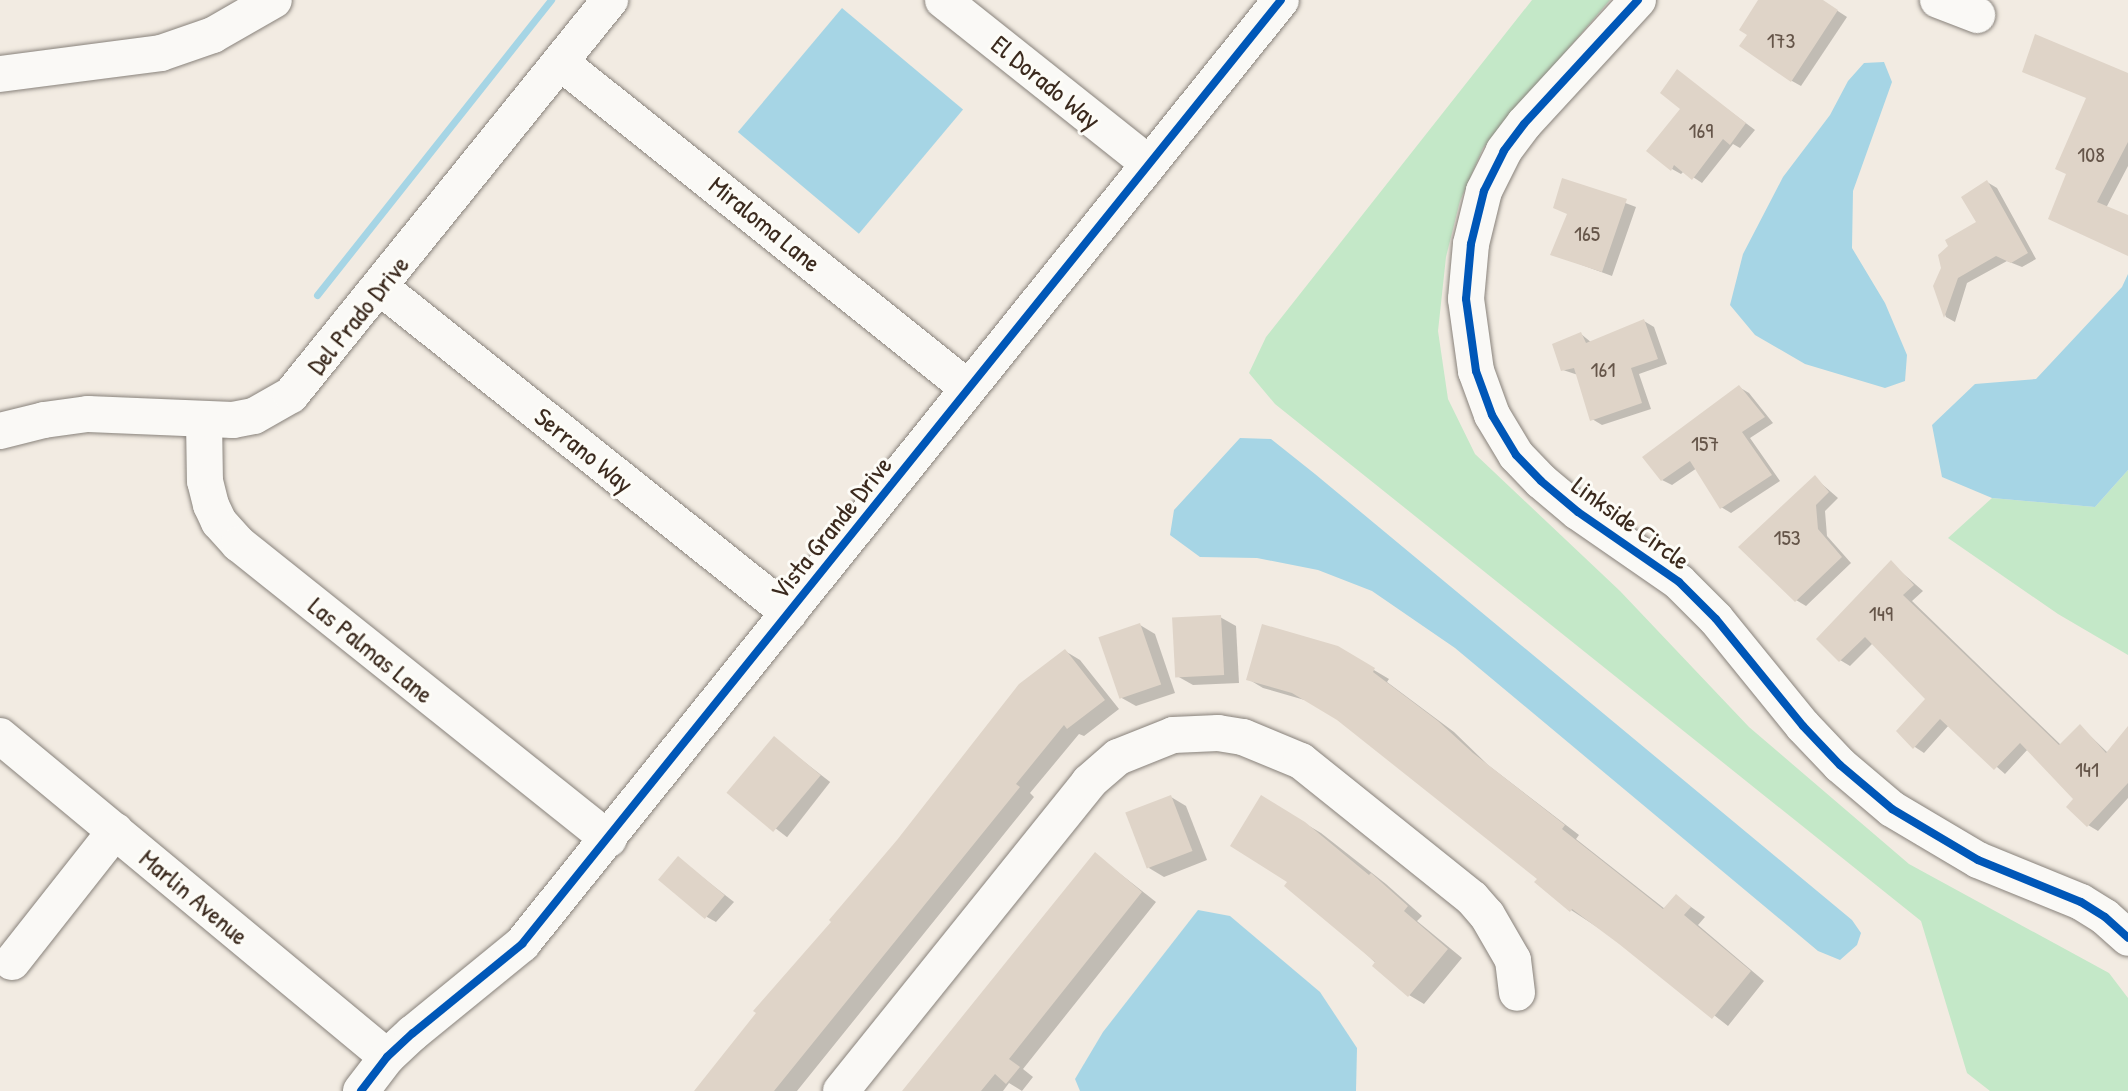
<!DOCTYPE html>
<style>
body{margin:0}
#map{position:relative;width:2128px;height:1091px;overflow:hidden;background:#f2ebe2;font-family:"Patrick Hand",sans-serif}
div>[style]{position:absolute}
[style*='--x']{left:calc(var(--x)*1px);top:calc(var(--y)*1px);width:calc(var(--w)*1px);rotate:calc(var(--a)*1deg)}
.green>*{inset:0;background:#c4e8c8}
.water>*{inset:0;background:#a6d5e5;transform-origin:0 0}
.shadow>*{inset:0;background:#0003;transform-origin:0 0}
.stream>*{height:7px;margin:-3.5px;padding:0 3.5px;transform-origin:3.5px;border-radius:3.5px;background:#a6d5e5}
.building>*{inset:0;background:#dfd4c8;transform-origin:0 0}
.roads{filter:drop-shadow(0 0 2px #88827b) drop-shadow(0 0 2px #88827b)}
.minor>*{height:36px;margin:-18px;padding:0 18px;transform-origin:18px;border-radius:18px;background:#faf9f6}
.cycleway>*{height:8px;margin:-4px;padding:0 4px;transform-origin:4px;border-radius:4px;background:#0057b8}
span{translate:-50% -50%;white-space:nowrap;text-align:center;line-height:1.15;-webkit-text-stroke:6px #fdfcf7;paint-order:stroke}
.number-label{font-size:22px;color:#655549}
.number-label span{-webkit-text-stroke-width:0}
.street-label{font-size:26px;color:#3b2a1e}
</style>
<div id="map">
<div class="green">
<div style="clip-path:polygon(1532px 0,1610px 0,1483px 148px,1460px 201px,1446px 257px,1438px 331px,1448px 399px,1475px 454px,1620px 591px,1749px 727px,1909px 864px,2109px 973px,2128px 998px,2128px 1091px,1990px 1091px,1967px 1073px,1921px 921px,1275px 404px,1249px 373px,1266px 337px)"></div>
<div style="clip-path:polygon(2128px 470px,2128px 655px,2058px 614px,1948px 538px,1992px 498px,2095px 507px)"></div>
</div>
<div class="water">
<div style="left:842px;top:8px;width:158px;height:162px;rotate:40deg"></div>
<div style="clip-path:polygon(1884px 62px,1892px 82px,1853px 191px,1852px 248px,1885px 303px,1907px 355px,1905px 381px,1885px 388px,1805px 364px,1755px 335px,1730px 305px,1743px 254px,1783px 177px,1830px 115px,1848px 81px,1864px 63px)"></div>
<div style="clip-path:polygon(2128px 274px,2128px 470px,2095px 507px,1992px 498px,1942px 477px,1932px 425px,1975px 384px,2036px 379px,2122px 287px)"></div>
<div style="clip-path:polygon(1240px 438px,1271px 439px,1315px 474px,1852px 920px,1861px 933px,1857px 945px,1840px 960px,1818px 951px,1455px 648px,1372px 591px,1318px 570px,1257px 558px,1200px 557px,1170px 535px,1174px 510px)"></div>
<div style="clip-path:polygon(1198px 910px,1230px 916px,1320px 992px,1357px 1048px,1356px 1091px,1080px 1091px,1075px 1079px,1103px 1032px)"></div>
</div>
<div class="shadow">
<div style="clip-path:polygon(1760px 0,1821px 0,1847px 17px,1801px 86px,1792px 81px,1750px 35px)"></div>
<div style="clip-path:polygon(1678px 72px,1755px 130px,1740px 148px,1733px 144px,1702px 183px,1684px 171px,1681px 174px,1672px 169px,1682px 108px)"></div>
<div style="clip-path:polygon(2128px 75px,2128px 166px,2106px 208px,2128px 217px,2128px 255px,2061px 224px)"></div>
<div style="clip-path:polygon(1564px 180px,1636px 207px,1612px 276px,1552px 254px,1569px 214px)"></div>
<div style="clip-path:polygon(1987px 182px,1997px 188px,2036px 259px,2022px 267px,2007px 261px,1967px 283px,1955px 322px,1946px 317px,1935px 286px,1979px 223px)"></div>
<div style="clip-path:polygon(1644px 321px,1654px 327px,1667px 364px,1639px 374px,1651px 409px,1602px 425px,1592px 419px,1578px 375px,1563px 370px,1581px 334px,1592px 343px)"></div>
<div style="clip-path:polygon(1739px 387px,1749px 393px,1773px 423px,1750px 438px,1780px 481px,1731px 513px,1721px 507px,1697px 468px,1672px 485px,1662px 480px)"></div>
<div style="clip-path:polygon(1815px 478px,1838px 498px,1825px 511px,1827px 536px,1851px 563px,1806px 606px,1796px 600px)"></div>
<div style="clip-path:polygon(1891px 563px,1923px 591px,1912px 601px,2062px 746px,2080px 726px,2108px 753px,2128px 729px,2128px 798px,2098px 831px,2088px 825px,2076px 799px,2028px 749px,2005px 774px,1949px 725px,1924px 753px,1915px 747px,1899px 731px,1927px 699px,1873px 643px,1850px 666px,1840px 660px)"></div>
<div style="clip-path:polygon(1220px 617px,1236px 626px,1239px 683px,1193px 685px,1177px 676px)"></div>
<div style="clip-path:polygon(1140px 625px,1155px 634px,1175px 693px,1136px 706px,1120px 697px)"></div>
<div style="clip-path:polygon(1337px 648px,1389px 679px,1387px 682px,1454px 732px,1488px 765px,1579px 835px,1576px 839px,1665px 909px,1676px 896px,1705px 917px,1698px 925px,1764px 981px,1728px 1026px,1620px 942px,1571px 910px,1540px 878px,1338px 718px,1308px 701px,1263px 688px,1248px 679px)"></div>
<div style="clip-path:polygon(1065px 651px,1080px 660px,1119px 709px,1084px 736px,1079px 734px,1030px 793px,1034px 797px,797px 1091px,697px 1091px)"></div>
<div style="left:775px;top:739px;width:70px;height:70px;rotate:38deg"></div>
<div style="clip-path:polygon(1171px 797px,1186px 806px,1207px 860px,1164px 877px,1149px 868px)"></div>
<div style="clip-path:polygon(1262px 798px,1321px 833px,1386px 884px,1422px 916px,1417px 921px,1462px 958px,1424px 1004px,1409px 995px,1290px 881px)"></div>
<div style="clip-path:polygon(1095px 854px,1156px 902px,1023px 1069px,1033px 1077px,1022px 1091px,1009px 1083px,1003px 1091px,904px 1091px)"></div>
<div style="clip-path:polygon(679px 859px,734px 902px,716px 922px,707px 917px)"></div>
</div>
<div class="stream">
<div style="--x:317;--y:295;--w:377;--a:-51.6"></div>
</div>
<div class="building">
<div style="clip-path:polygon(1758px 0,1823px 0,1838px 10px,1791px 82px,1739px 46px,1747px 35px,1739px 30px)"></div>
<div style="clip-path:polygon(2035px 34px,2128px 73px,2128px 142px,2097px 202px,2128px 215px,2128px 256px,2048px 219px,2066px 174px,2055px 169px,2086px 98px,2022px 72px)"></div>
<div style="clip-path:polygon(1677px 69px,1746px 123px,1730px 145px,1723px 139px,1692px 180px,1674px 165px,1671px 171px,1646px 151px,1680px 109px,1660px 93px)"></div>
<div style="clip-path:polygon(1562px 178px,1627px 199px,1602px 272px,1550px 255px,1567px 214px,1553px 208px)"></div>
<div style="clip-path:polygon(1987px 180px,2028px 253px,2011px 263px,1996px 256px,1958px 278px,1944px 318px,1933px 286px,1941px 268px,1938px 255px,1948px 246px,1945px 240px,1976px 222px,1961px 197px)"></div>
<div style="clip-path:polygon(1644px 319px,1658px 359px,1631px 368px,1642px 403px,1590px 421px,1574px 368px,1561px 371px,1552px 344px,1581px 332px,1586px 343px)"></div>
<div style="clip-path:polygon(1739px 385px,1765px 417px,1742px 432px,1772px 475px,1720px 509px,1690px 461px,1661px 481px,1642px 457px)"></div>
<div style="clip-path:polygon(1815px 475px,1829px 492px,1816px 505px,1818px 529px,1842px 557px,1795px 602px,1738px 547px)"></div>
<div style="clip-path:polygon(1891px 560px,1914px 585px,1903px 595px,2059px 745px,2080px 724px,2106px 753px,2128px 726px,2128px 783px,2087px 827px,2066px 807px,2073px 799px,2020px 743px,1994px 770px,1940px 719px,1913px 749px,1896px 731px,1925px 699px,1865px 637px,1839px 662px,1816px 639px)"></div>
<div style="left:1221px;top:615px;width:60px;height:49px;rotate:87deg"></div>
<div style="left:1140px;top:623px;width:65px;height:44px;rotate:71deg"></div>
<div style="clip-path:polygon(1262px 624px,1338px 646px,1375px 668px,1373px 672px,1438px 721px,1473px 753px,1565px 825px,1562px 829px,1663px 909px,1676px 894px,1691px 907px,1684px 915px,1751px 971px,1712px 1019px,1619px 944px,1572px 909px,1570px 912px,1534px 882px,1537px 879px,1337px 720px,1292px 693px,1246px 680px)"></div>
<div style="clip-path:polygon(1065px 649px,1105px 700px,1067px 729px,1064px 725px,1016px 784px,1020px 787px,774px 1091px,694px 1091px,756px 1013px,753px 1011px,831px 922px,829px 920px,897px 840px,1019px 684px)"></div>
<div style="left:774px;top:736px;width:61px;height:74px;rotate:40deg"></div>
<div style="left:1171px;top:795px;width:60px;height:49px;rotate:69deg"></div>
<div style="clip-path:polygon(1261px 795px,1305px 822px,1369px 875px,1371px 873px,1408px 906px,1404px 911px,1448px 949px,1408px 997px,1372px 966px,1375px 962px,1284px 886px,1287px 882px,1230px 846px)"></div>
<div style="clip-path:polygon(1095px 852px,1142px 892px,1009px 1059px,1020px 1067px,1006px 1084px,995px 1074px,981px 1091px,902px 1091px)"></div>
<div style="left:678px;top:856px;width:61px;height:31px;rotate:40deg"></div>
</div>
<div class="roads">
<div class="minor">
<div style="--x:943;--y:0;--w:263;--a:38.5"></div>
<div style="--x:1638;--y:0;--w:168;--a:132.6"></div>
<div style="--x:1524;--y:124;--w:34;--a:127"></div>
<div style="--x:1504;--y:151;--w:45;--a:116.6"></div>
<div style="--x:1484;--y:191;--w:55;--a:103.8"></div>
<div style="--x:1471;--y:244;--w:55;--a:95.2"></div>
<div style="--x:1466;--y:299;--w:73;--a:82.1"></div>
<div style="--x:1476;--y:371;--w:47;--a:70"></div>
<div style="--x:1492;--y:415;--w:47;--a:59"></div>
<div style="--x:1516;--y:455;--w:36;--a:46"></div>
<div style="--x:1541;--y:481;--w:48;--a:40"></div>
<div style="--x:1578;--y:512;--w:123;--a:34.7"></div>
<div style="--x:1679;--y:582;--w:52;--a:45"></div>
<div style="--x:1716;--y:619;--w:138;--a:50.9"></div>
<div style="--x:1803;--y:726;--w:54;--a:46.5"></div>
<div style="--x:1840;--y:765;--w:68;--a:40.2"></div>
<div style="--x:1892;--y:809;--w:100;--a:30.7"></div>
<div style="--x:1978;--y:860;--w:111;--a:22.2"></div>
<div style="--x:2081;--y:902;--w:28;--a:32"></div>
<div style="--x:2105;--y:917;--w:31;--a:42"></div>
<div style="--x:1938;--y:0;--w:42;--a:21"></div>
<div style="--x:560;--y:62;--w:522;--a:38.63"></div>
<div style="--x:0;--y:74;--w:162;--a:-7.4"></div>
<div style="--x:161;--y:53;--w:55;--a:-19.1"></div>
<div style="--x:213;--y:35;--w:70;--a:-29.8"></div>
<div style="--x:380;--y:287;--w:523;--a:38.56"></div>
<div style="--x:204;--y:420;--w:61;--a:89.1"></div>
<div style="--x:205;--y:481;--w:25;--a:76"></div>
<div style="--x:211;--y:505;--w:19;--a:65"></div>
<div style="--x:219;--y:522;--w:30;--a:48"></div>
<div style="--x:239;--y:544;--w:473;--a:38.6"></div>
<div style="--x:0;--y:431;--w:45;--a:-14"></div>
<div style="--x:44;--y:420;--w:44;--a:-7.8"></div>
<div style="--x:88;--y:414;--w:145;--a:2.4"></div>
<div style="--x:233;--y:420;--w:21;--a:-11"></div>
<div style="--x:254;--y:416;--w:43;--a:-29.6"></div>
<div style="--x:291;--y:395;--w:508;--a:-51.08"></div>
<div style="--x:0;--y:736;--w:503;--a:39.67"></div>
<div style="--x:12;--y:962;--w:167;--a:-51.8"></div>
<div style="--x:361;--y:1091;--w:43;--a:-52.6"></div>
<div style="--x:387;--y:1057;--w:35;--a:-43"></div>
<div style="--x:413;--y:1033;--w:141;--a:-39.2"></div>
<div style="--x:522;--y:944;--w:1211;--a:-51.2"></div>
<div style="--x:841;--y:1091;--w:396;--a:-51.2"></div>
<div style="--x:1089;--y:782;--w:38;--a:-41"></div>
<div style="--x:1118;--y:757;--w:59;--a:-21.8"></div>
<div style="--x:1173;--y:735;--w:45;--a:-2.5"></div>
<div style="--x:1218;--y:733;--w:25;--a:9"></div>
<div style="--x:1243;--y:737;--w:63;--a:22.5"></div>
<div style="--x:1301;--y:761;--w:219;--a:38.7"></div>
<div style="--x:1472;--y:898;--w:23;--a:49"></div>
<div style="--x:1487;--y:915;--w:52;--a:60"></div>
<div style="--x:1513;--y:960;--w:33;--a:83"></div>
</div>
</div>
<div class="cycleway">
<div style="--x:1638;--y:0;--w:168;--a:132.6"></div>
<div style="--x:1524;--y:124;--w:34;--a:127"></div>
<div style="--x:1504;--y:151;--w:45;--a:116.6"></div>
<div style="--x:1484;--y:191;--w:55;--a:103.8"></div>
<div style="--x:1471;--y:244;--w:55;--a:95.2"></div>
<div style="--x:1466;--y:299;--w:73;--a:82.1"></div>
<div style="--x:1476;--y:371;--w:47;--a:70"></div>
<div style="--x:1492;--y:415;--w:47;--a:59"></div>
<div style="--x:1516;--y:455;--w:36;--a:46"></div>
<div style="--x:1541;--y:481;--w:48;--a:40"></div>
<div style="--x:1578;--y:512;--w:123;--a:34.7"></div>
<div style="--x:1679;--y:582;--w:52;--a:45"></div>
<div style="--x:1716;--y:619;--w:138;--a:50.9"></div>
<div style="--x:1803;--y:726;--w:54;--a:46.5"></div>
<div style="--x:1840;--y:765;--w:68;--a:40.2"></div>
<div style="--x:1892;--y:809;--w:100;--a:30.7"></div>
<div style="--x:1978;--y:860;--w:111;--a:22.2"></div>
<div style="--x:2081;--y:902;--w:28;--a:32"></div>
<div style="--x:2105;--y:917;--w:31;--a:42"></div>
<div style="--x:361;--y:1091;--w:43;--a:-52.6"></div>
<div style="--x:387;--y:1057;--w:35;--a:-43"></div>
<div style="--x:413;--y:1033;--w:141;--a:-39.2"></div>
<div style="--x:522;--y:944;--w:1211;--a:-51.2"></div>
</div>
<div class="number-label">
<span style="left:1781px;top:41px">173</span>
<span style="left:1701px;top:131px">169</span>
<span style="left:2091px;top:155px">108</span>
<span style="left:1587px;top:234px">165</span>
<span style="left:1603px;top:370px">161</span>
<span style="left:1705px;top:444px">157</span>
<span style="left:1787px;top:538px">153</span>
<span style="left:1881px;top:614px">149</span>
<span style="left:2087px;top:770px">141</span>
</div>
<div class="street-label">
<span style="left:1046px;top:82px;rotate:39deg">El Dorado Way</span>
<span style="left:765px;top:224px;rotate:39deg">Miraloma Lane</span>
<span style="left:358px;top:315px;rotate:-51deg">Del Prado Drive</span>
<span style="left:584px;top:450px;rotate:39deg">Serrano Way</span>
<span style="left:1631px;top:523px;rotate:36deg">Linkside Circle</span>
<span style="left:831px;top:528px;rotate:-51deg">Vista Grande Drive</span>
<span style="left:371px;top:650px;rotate:39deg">Las Palmas Lane</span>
<span style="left:194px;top:897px;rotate:40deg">Marlin Avenue</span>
</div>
</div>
